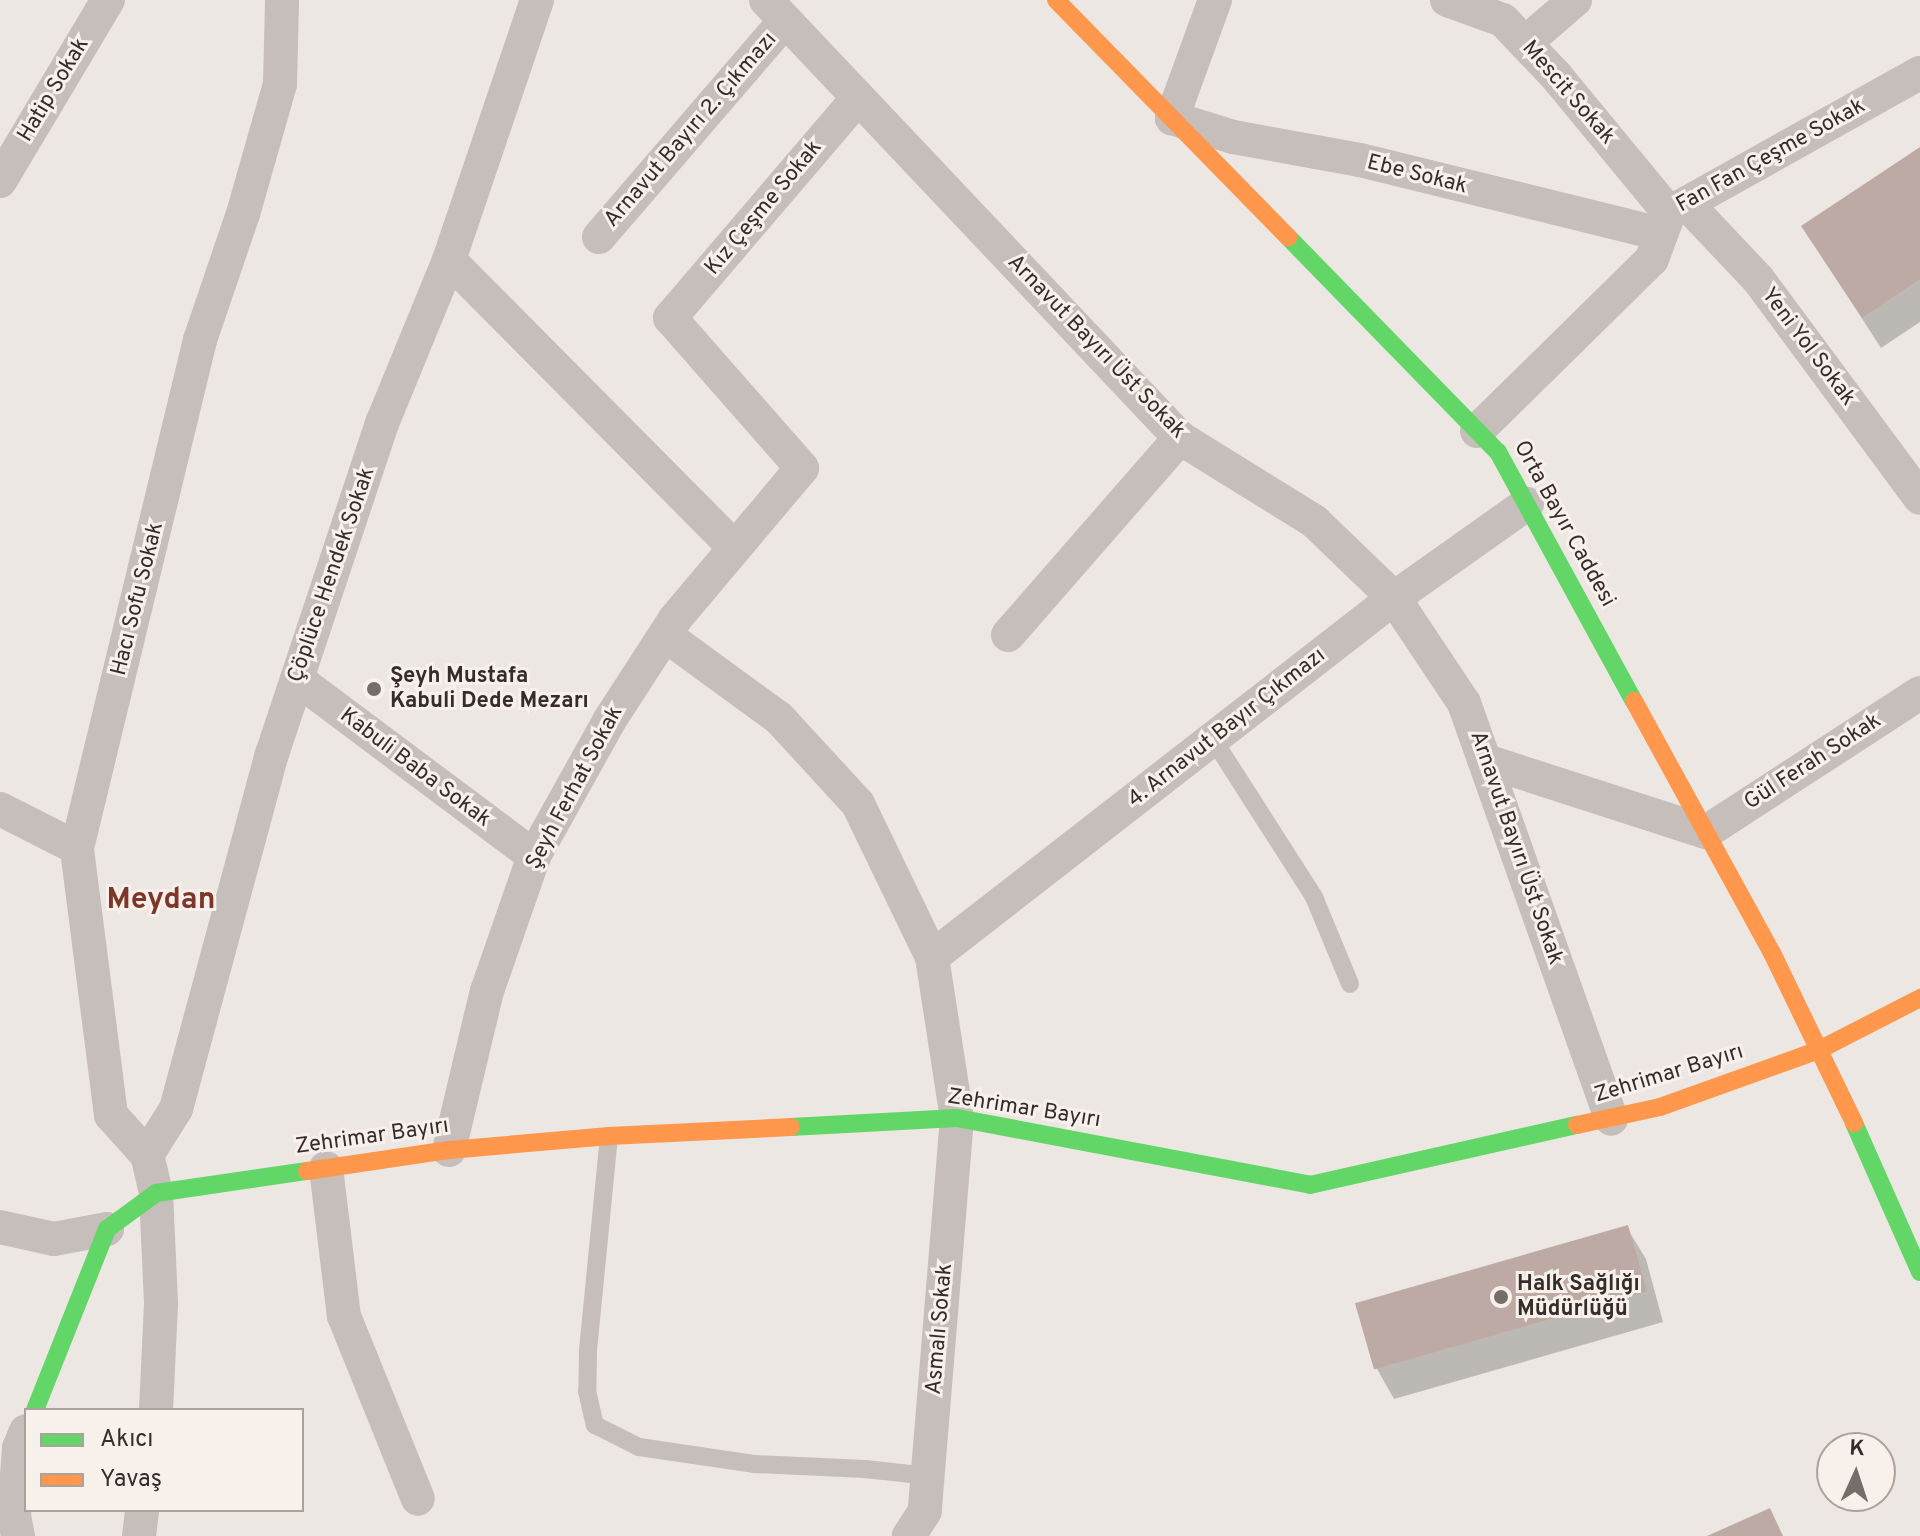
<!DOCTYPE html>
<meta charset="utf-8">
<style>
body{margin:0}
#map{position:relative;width:1920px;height:1536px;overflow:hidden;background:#ece7e2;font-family:Overpass,sans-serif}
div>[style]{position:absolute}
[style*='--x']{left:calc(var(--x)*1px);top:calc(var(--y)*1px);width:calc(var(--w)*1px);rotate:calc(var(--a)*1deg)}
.shadow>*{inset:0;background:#0003}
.building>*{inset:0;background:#beaaa5;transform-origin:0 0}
.lane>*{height:18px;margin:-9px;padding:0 9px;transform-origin:9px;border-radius:9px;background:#c5beba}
.street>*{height:34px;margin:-17px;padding:0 17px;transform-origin:17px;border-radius:17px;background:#c5beba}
.fast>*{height:18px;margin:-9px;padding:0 9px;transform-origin:9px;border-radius:9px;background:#63d668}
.slow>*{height:18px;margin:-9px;padding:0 9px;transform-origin:9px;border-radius:9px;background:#ff974d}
.dots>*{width:22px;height:22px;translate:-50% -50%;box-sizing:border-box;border:4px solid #f8f0ea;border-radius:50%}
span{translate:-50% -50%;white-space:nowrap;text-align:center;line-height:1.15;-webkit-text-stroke:6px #f8f0ea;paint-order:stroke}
.street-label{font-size:22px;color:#362c29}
.poi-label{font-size:22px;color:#362c29;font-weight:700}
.left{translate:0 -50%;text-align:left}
.district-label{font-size:30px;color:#7d3629;font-weight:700}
.legend{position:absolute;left:24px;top:1408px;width:280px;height:104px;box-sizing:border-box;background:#f8f0ea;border:2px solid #aaa29d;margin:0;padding:10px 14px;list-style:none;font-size:24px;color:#362c29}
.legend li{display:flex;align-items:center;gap:16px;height:40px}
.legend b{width:40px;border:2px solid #aaa29d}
.north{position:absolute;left:1816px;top:1432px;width:80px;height:80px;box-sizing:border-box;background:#f8f0ea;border:2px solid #aaa29d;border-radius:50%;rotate:3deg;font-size:22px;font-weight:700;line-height:32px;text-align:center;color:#362c29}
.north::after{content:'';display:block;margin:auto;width:28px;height:36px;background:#766d6a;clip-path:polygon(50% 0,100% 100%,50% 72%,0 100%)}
</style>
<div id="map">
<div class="shadow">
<div style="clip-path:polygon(1920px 149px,1920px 322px,1881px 348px,1803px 227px)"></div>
<div style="clip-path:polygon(1627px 1228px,1646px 1259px,1663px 1322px,1394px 1399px,1376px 1367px)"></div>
</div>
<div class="building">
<div style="clip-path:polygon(1920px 147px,1920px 279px,1862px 318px,1801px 226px)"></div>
<div style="left:1628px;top:1225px;width:69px;height:284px;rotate:74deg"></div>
<div style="clip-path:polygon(1770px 1508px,1783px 1536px,1707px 1536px)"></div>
</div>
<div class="lane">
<div style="--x:1213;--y:739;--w:188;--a:57.4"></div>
<div style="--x:1314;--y:897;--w:94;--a:67.5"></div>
<div style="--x:609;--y:1136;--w:217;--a:95.6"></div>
<div style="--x:588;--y:1352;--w:39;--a:91"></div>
<div style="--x:587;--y:1391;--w:35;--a:77"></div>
<div style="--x:595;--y:1425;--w:49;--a:26.6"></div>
<div style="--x:639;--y:1447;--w:116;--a:8.4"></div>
<div style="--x:754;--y:1464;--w:111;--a:2.6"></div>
<div style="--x:865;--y:1469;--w:63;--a:6.3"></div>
</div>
<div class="street">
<div style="--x:766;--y:0;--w:603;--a:46.61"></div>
<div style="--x:1180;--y:438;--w:158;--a:31.8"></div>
<div style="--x:1314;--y:521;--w:111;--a:43.9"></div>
<div style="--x:1394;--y:598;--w:126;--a:56.3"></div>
<div style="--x:1464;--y:703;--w:441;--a:70.5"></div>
<div style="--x:1215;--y:0;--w:126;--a:110"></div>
<div style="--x:1172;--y:118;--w:64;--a:17.3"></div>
<div style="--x:1233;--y:137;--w:129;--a:10.3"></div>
<div style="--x:1360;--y:160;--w:310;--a:13.8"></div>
<div style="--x:1447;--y:0;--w:59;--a:19.7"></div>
<div style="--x:1503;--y:20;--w:79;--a:46.5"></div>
<div style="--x:1557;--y:77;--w:176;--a:50.5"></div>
<div style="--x:1525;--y:43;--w:66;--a:-40.7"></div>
<div style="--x:0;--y:181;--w:211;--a:-59.2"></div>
<div style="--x:1687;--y:204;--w:103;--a:46.6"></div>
<div style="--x:1758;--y:279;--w:272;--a:53.5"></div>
<div style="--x:599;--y:237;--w:284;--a:-49.3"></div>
<div style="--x:449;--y:260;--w:404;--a:45.2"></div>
<div style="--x:1477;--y:431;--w:245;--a:-44.5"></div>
<div style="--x:1652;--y:259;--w:49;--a:-69.7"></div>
<div style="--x:1669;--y:213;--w:287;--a:-29.2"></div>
<div style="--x:665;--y:635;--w:141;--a:36.1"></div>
<div style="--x:779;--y:718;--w:117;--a:47.4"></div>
<div style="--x:858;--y:804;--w:170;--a:64.2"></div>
<div style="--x:932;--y:957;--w:163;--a:81.2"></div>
<div style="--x:957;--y:1118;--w:394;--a:94.7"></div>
<div style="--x:925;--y:1511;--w:30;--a:123"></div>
<div style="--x:1008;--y:635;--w:262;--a:-48.9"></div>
<div style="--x:297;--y:679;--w:296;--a:36.8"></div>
<div style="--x:1486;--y:761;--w:231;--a:17.9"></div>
<div style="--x:1706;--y:832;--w:255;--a:-33"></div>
<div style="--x:0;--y:809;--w:86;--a:26.9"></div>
<div style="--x:932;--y:957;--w:585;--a:-37.85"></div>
<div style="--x:1394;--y:598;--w:163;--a:-35.3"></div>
<div style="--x:449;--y:1150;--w:163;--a:-76.6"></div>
<div style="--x:487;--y:991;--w:143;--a:-70.8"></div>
<div style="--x:534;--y:856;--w:154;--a:-60.9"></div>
<div style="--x:609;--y:721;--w:121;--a:-57.1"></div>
<div style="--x:675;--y:619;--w:197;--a:-49.9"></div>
<div style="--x:802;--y:468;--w:200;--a:-131.3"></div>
<div style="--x:670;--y:318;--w:288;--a:-49.5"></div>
<div style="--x:147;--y:1155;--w:54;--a:-57.8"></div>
<div style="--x:176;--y:1109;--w:368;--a:-74.9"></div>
<div style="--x:272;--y:754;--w:351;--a:-71.6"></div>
<div style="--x:383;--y:421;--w:174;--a:-67.7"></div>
<div style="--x:449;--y:260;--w:274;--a:-71.3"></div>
<div style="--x:326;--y:1168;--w:149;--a:83.1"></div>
<div style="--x:344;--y:1316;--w:197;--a:68"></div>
<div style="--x:0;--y:1227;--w:55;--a:12.5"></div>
<div style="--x:54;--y:1239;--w:54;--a:-10.7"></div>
<div style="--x:156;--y:1410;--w:107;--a:-87.3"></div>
<div style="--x:161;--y:1303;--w:110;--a:-92.6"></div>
<div style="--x:156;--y:1193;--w:39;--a:-103"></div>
<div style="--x:147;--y:1155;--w:54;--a:-132"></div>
<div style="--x:111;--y:1115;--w:269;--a:-97.3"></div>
<div style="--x:77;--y:848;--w:523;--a:-76.39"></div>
<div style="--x:200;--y:340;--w:133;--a:-71.2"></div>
<div style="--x:243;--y:214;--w:135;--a:-74.1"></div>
<div style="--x:280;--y:84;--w:84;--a:-88.6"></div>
<div style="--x:18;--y:1536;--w:21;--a:-101"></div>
<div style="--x:14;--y:1515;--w:67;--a:-85.7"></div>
<div style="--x:19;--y:1448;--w:18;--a:-68"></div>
<div style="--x:139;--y:1536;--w:26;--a:-83"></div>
</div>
<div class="fast">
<div style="--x:1288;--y:237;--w:301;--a:45.7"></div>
<div style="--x:1498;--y:452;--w:284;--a:61.4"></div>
<div style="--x:1854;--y:1123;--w:163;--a:66.1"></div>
<div style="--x:791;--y:1127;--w:166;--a:-3.1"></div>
<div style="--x:957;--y:1118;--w:359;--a:10.7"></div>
<div style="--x:1310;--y:1185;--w:274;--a:-12.7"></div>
<div style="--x:35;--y:1410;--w:195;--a:-68.3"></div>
<div style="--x:107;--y:1229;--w:61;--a:-36.3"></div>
<div style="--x:156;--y:1193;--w:153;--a:-8.3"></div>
</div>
<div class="slow">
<div style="--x:1056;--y:0;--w:332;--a:45.6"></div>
<div style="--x:1634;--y:701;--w:287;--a:61.3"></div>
<div style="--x:1772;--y:953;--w:189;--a:64.2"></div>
<div style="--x:1577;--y:1125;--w:85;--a:-12.2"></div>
<div style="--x:1660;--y:1107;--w:169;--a:-19.7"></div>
<div style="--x:1819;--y:1050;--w:114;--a:-27.2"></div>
<div style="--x:307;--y:1171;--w:144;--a:-8.4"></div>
<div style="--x:449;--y:1150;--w:161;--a:-5"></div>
<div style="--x:609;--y:1136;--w:182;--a:-2.8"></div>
</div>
<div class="dots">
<div style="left:374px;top:689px;background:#766d6a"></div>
<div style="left:1501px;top:1297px;background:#766d6a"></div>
</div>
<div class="street-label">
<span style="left:54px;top:90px;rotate:-59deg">Hatip Sokak</span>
<span style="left:1568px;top:93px;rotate:49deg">Mescit Sokak</span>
<span style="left:691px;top:130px;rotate:-49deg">Arnavut Bayırı 2. Çıkmazı</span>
<span style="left:1771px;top:156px;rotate:-29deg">Fan Fan Çeşme Sokak</span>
<span style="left:1417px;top:175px;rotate:14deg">Ebe Sokak</span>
<span style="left:764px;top:208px;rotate:-50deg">Kız Çeşme Sokak</span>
<span style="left:1096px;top:347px;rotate:46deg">Arnavut Bayırı Üst Sokak</span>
<span style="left:1808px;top:347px;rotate:53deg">Yeni Yol Sokak</span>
<span style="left:1564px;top:524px;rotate:61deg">Orta Bayır Caddesi</span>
<span style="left:332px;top:575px;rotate:-71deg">Çöplüce Hendek Sokak</span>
<span style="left:138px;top:599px;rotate:-76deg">Hacı Sofu Sokak</span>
<span style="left:1227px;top:728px;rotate:-38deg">4. Arnavut Bayır Çıkmazı</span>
<span style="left:1813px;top:762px;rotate:-33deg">Gül Ferah Sokak</span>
<span style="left:415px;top:768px;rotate:37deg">Kabuli Baba Sokak</span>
<span style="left:575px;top:788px;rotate:-62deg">Şeyh Ferhat Sokak</span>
<span style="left:1516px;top:848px;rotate:71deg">Arnavut Bayırı Üst Sokak</span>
<span style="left:1669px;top:1074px;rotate:-17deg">Zehrimar Bayırı</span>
<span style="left:1024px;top:1109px;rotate:9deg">Zehrimar Bayırı</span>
<span style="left:372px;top:1137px;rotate:-8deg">Zehrimar Bayırı</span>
<span style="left:940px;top:1329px;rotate:-85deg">Asmalı Sokak</span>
</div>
<div class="poi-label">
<span class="left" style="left:390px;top:689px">Şeyh Mustafa<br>Kabuli Dede Mezarı</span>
<span class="left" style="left:1517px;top:1297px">Halk Sağlığı<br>Müdürlüğü</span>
</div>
<div class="district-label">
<span style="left:161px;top:901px">Meydan</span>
</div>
<ul class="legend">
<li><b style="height:10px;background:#63d668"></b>Akıcı</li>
<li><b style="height:10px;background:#ff974d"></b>Yavaş</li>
</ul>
<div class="north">K</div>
</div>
